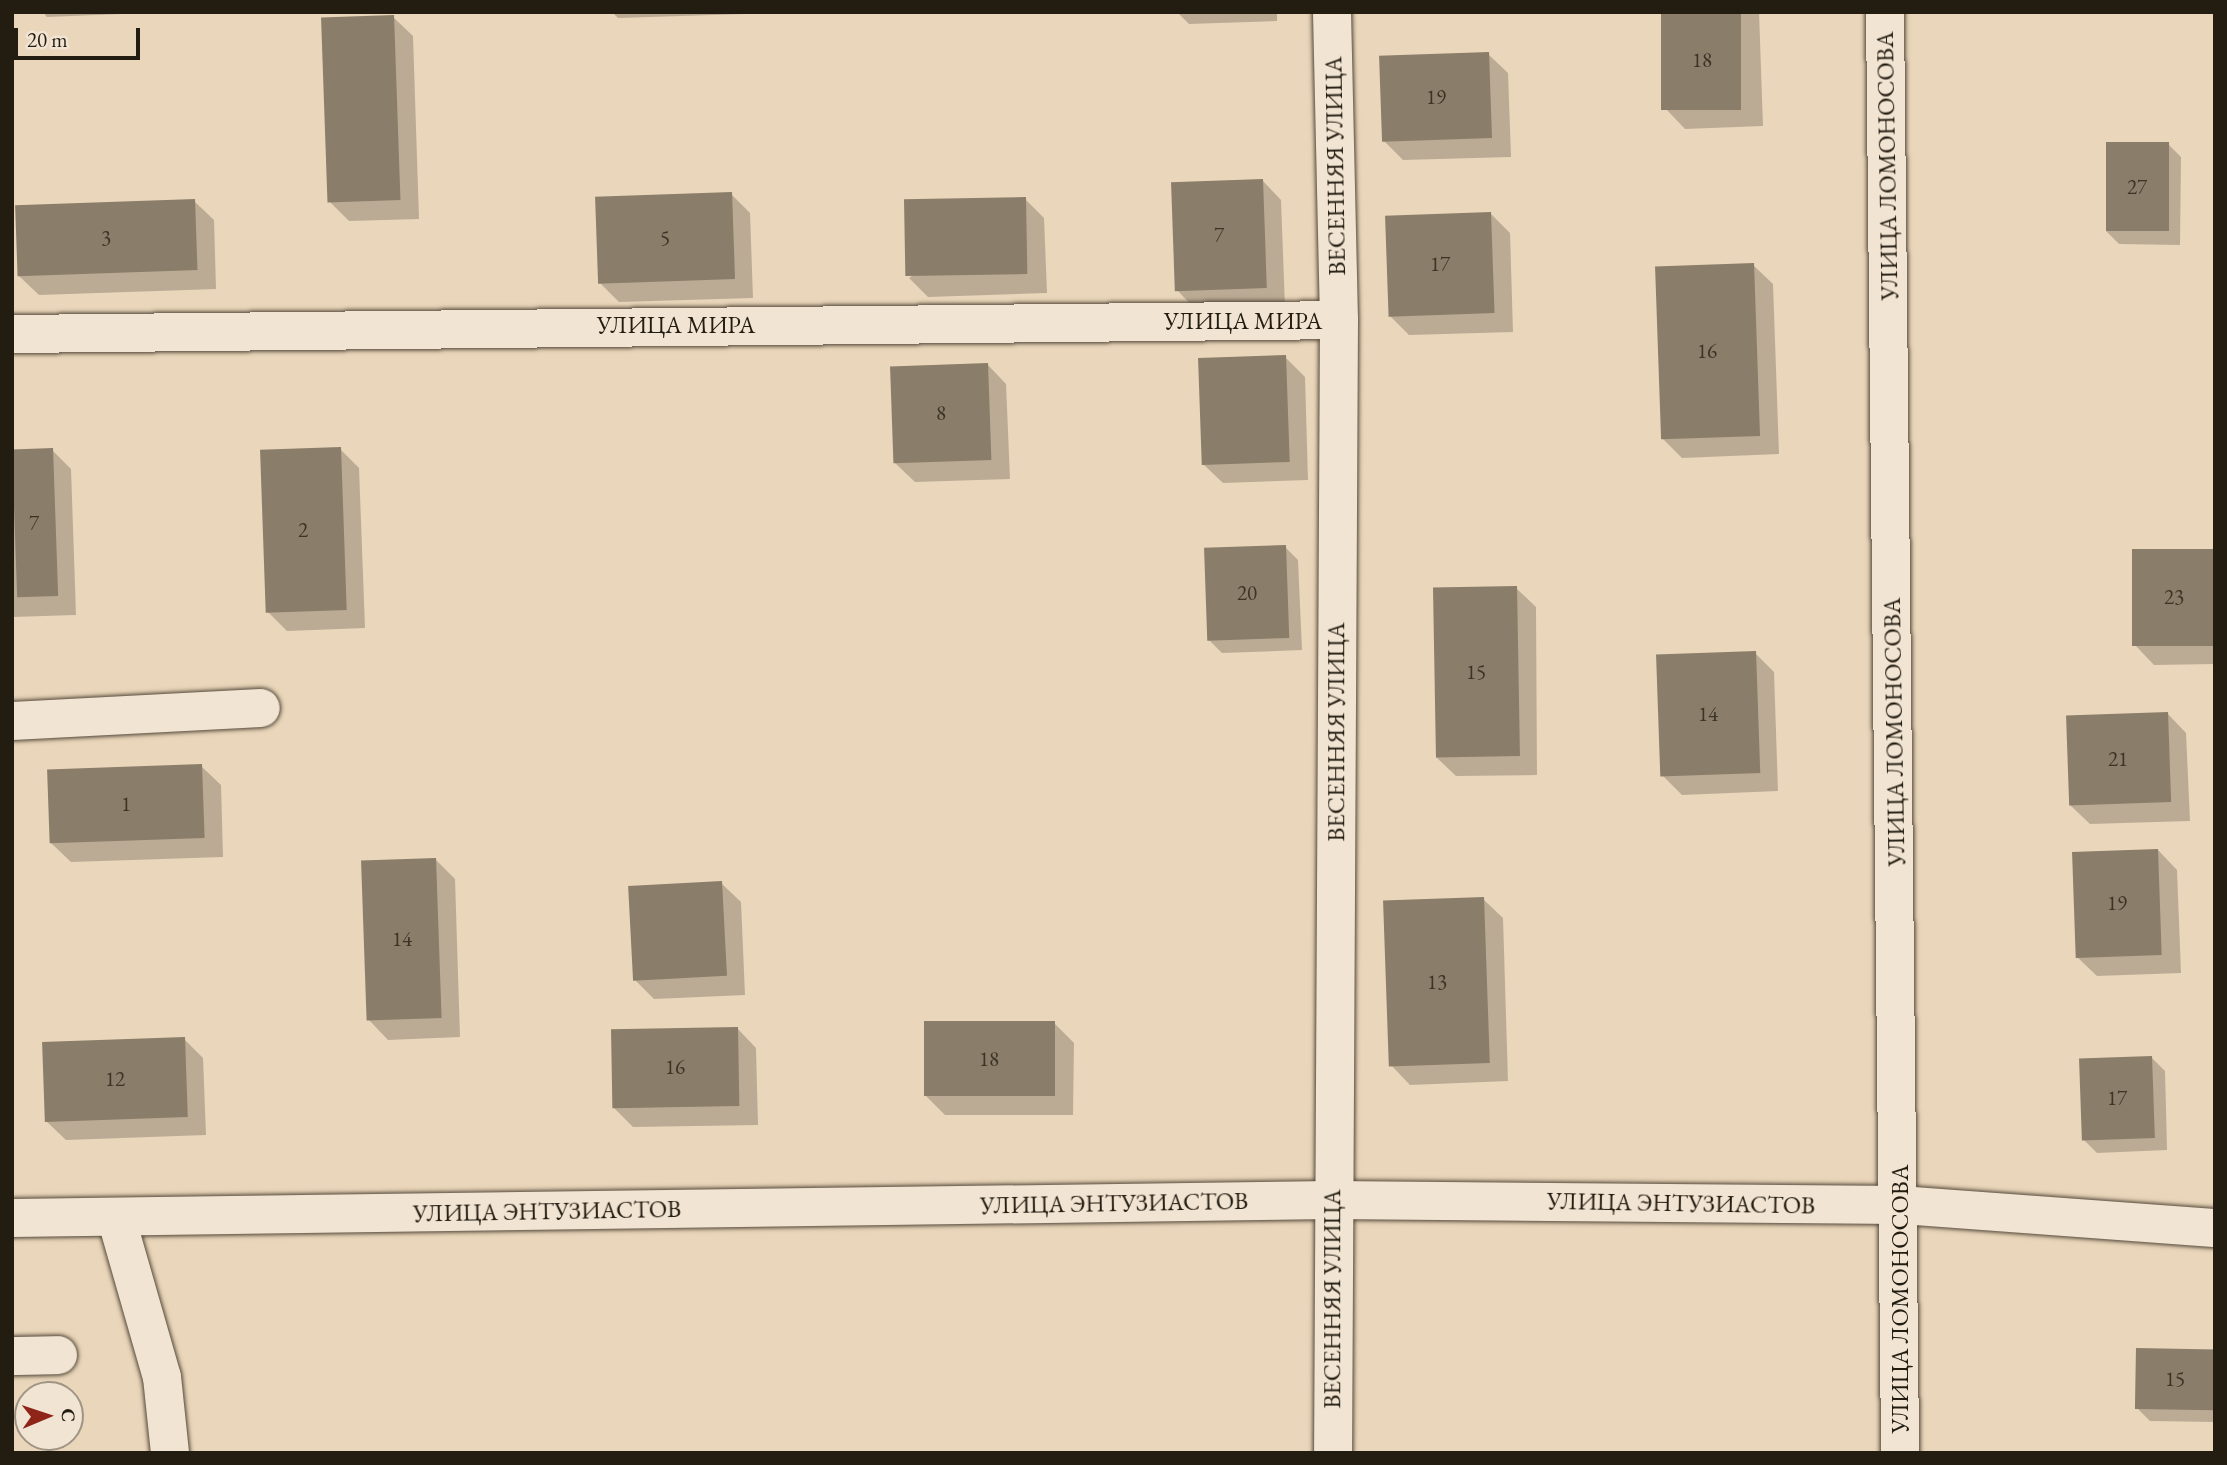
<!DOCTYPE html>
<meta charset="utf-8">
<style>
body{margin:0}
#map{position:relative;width:2227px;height:1465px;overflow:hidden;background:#ead6ba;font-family:"EB Garamond",serif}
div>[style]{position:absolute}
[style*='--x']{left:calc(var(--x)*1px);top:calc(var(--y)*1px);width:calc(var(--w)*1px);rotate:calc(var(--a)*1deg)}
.shadow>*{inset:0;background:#0003}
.building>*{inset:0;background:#8a7d69;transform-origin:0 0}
.roads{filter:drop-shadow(0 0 2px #554a3b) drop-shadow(0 0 2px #554a3b)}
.minor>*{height:38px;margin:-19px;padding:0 19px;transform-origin:19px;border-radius:19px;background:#f1e4d2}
span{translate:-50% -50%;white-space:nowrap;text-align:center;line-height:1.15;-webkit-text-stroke:5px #f1e4d2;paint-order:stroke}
.number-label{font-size:21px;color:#3d3427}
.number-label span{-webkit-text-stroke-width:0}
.street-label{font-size:24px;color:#231c11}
.frame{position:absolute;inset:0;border:14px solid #231c11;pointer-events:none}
.north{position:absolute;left:14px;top:1381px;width:70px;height:70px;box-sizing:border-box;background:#f1e4d2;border:2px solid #9f9485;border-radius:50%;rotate:88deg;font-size:19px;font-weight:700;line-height:28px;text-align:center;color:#231c11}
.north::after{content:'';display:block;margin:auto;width:24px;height:32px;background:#8f2418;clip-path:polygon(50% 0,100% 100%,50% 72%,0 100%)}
.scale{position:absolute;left:14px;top:28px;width:126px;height:32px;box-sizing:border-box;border:4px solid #231c11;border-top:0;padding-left:9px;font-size:21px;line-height:24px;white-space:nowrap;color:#231c11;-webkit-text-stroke:5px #f1e4d2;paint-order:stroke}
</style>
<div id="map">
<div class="shadow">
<div style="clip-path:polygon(43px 12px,171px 12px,47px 17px)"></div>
<div style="clip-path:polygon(612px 12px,745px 12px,745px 14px,618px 18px)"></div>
<div style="clip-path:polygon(1177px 12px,1277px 12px,1277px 21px,1189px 24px)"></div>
<div style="clip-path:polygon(1662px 12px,1759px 12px,1763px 126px,1685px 129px,1666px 109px)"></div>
<div style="clip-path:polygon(393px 17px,413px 36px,419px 219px,349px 221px,330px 202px)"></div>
<div style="clip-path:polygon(1488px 54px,1508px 73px,1511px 157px,1403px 160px,1384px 141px)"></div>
<div style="clip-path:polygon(2168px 144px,2181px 157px,2180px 245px,2119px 244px,2106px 231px)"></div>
<div style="clip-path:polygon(1262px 180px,1281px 200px,1285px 307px,1196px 310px,1177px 290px)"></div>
<div style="clip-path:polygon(731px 194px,750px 213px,753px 298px,619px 302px,600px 283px)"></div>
<div style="clip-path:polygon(1025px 199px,1044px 218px,1047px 293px,928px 297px,909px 278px)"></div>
<div style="clip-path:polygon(194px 201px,214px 220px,216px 289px,39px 295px,19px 276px)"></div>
<div style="clip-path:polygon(1490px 213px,1510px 233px,1513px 332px,1409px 335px,1390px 316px)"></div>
<div style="clip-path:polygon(1753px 265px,1773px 284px,1779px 454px,1682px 458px,1662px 438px)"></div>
<div style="clip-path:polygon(1285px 357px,1305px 377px,1308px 480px,1223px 483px,1203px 464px)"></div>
<div style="clip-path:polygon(987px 364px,1006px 384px,1010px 479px,915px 482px,895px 463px)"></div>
<div style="clip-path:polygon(340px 449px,359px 468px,365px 628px,287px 631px,268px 612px)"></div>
<div style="clip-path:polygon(52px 450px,71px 469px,76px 615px,12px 617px,12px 451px)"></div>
<div style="clip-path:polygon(1285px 547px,1298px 560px,1302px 650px,1222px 653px,1209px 640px)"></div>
<div style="clip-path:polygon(2215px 550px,2215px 664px,2154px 665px,2135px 645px)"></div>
<div style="clip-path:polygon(1516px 588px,1536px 607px,1537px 775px,1456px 776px,1436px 757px)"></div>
<div style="clip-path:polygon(1755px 653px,1774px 672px,1778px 791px,1682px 795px,1662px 775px)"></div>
<div style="clip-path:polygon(2167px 713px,2186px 733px,2190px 821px,2090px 824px,2070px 805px)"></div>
<div style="clip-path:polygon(201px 766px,221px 785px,223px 857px,71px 862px,51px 843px)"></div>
<div style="clip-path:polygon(2158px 850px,2177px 870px,2181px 973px,2097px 976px,2077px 957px)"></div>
<div style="clip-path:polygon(435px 859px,455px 879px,460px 1037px,388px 1040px,369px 1020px)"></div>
<div style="clip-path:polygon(721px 883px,741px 902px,745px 995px,654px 999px,635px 980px)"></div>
<div style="clip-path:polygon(1483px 899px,1503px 918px,1508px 1081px,1410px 1085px,1391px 1065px)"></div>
<div style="clip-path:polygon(1054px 1023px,1074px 1043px,1073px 1115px,945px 1115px,925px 1095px)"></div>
<div style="clip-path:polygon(737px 1028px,756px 1048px,758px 1125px,633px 1127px,614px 1108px)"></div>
<div style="clip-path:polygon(184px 1039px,203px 1058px,206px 1135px,66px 1140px,46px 1121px)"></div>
<div style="clip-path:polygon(2152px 1058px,2165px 1071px,2167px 1150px,2097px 1153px,2084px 1140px)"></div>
<div style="clip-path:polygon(2215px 1352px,2215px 1422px,2150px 1421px,2137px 1408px)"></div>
</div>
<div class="building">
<div style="left:1661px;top:12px;width:80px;height:98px"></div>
<div style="left:394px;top:15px;width:185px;height:73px;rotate:88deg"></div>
<div style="left:1489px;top:52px;width:86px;height:110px;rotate:88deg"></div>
<div style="left:2106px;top:142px;width:63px;height:89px"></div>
<div style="left:1263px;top:179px;width:109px;height:92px;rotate:88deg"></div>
<div style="left:732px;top:192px;width:87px;height:137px;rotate:88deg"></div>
<div style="left:1026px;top:197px;width:77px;height:122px;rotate:89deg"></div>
<div style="left:195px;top:199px;width:71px;height:180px;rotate:88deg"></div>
<div style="left:1491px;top:212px;width:101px;height:106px;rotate:88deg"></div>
<div style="left:1754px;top:263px;width:173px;height:99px;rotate:88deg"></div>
<div style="left:1286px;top:355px;width:107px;height:88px;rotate:88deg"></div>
<div style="left:988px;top:363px;width:97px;height:98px;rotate:88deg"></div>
<div style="left:341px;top:447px;width:163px;height:81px;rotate:88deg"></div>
<div style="left:53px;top:448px;width:148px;height:41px;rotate:88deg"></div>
<div style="left:1286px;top:545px;width:93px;height:82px;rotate:88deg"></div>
<div style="left:2132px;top:549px;width:83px;height:97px"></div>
<div style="left:1517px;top:586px;width:170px;height:84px;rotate:89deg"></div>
<div style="left:1756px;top:651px;width:122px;height:100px;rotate:88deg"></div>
<div style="left:2168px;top:712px;width:90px;height:102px;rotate:88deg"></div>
<div style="left:202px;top:764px;width:74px;height:155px;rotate:88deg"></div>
<div style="left:2158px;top:849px;width:106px;height:86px;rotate:88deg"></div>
<div style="left:436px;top:858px;width:160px;height:75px;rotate:88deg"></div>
<div style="left:722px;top:881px;width:95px;height:94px;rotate:87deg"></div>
<div style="left:1484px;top:897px;width:166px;height:101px;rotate:88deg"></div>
<div style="left:924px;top:1021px;width:131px;height:75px"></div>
<div style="left:738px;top:1027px;width:79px;height:127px;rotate:89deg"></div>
<div style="left:185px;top:1037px;width:80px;height:143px;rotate:88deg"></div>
<div style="left:2152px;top:1056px;width:82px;height:73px;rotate:88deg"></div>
<div style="left:2136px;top:1348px;width:79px;height:61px;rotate:1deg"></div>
</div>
<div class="roads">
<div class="minor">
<div style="--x:1332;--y:12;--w:308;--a:88.7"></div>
<div style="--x:1339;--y:320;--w:1133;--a:90.3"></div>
<div style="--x:1885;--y:12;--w:1441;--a:89.4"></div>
<div style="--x:12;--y:334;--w:1327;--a:-0.6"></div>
<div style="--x:12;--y:721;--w:249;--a:-3"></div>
<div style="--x:116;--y:1217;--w:166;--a:74"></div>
<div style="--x:162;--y:1377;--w:76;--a:84"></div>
<div style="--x:12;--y:1218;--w:1319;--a:-0.78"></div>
<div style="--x:1331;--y:1200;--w:570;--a:0.5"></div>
<div style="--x:1901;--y:1205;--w:315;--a:4.2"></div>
<div style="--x:12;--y:1356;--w:46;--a:-1.2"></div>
</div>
</div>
<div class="number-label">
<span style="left:1702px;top:60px">18</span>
<span style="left:1436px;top:97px">19</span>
<span style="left:2137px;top:187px">27</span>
<span style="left:1219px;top:235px">7</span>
<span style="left:106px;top:238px">3</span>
<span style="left:665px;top:238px">5</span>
<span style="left:1440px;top:264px">17</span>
<span style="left:1707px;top:351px">16</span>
<span style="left:941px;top:413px">8</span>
<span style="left:34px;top:523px">7</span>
<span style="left:303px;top:530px">2</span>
<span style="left:1247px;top:593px">20</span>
<span style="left:2174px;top:597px">23</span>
<span style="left:1476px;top:672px">15</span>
<span style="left:1708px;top:714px">14</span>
<span style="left:2118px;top:759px">21</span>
<span style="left:126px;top:804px">1</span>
<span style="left:2117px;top:903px">19</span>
<span style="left:402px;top:939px">14</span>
<span style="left:1437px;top:982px">13</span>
<span style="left:989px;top:1059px">18</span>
<span style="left:675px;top:1067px">16</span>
<span style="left:115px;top:1079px">12</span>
<span style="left:2117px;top:1098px">17</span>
<span style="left:2175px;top:1379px">15</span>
</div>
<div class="street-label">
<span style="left:1335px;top:166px;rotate:-91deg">ВЕСЕННЯЯ УЛИЦА</span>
<span style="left:1887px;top:166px;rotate:-91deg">УЛИЦА ЛОМОНОСОВА</span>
<span style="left:1243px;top:321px">УЛИЦА МИРА</span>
<span style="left:676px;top:325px">УЛИЦА МИРА</span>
<span style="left:1336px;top:732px;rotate:-90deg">ВЕСЕННЯЯ УЛИЦА</span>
<span style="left:1894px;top:732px;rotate:-91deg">УЛИЦА ЛОМОНОСОВА</span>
<span style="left:1114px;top:1203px;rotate:-1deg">УЛИЦА ЭНТУЗИАСТОВ</span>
<span style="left:1681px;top:1203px;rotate:1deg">УЛИЦА ЭНТУЗИАСТОВ</span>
<span style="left:547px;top:1211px;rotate:-1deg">УЛИЦА ЭНТУЗИАСТОВ</span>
<span style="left:1332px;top:1299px;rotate:-90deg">ВЕСЕННЯЯ УЛИЦА</span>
<span style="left:1900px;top:1299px;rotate:-90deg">УЛИЦА ЛОМОНОСОВА</span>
</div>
<div class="frame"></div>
<div class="north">С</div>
<div class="scale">20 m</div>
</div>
